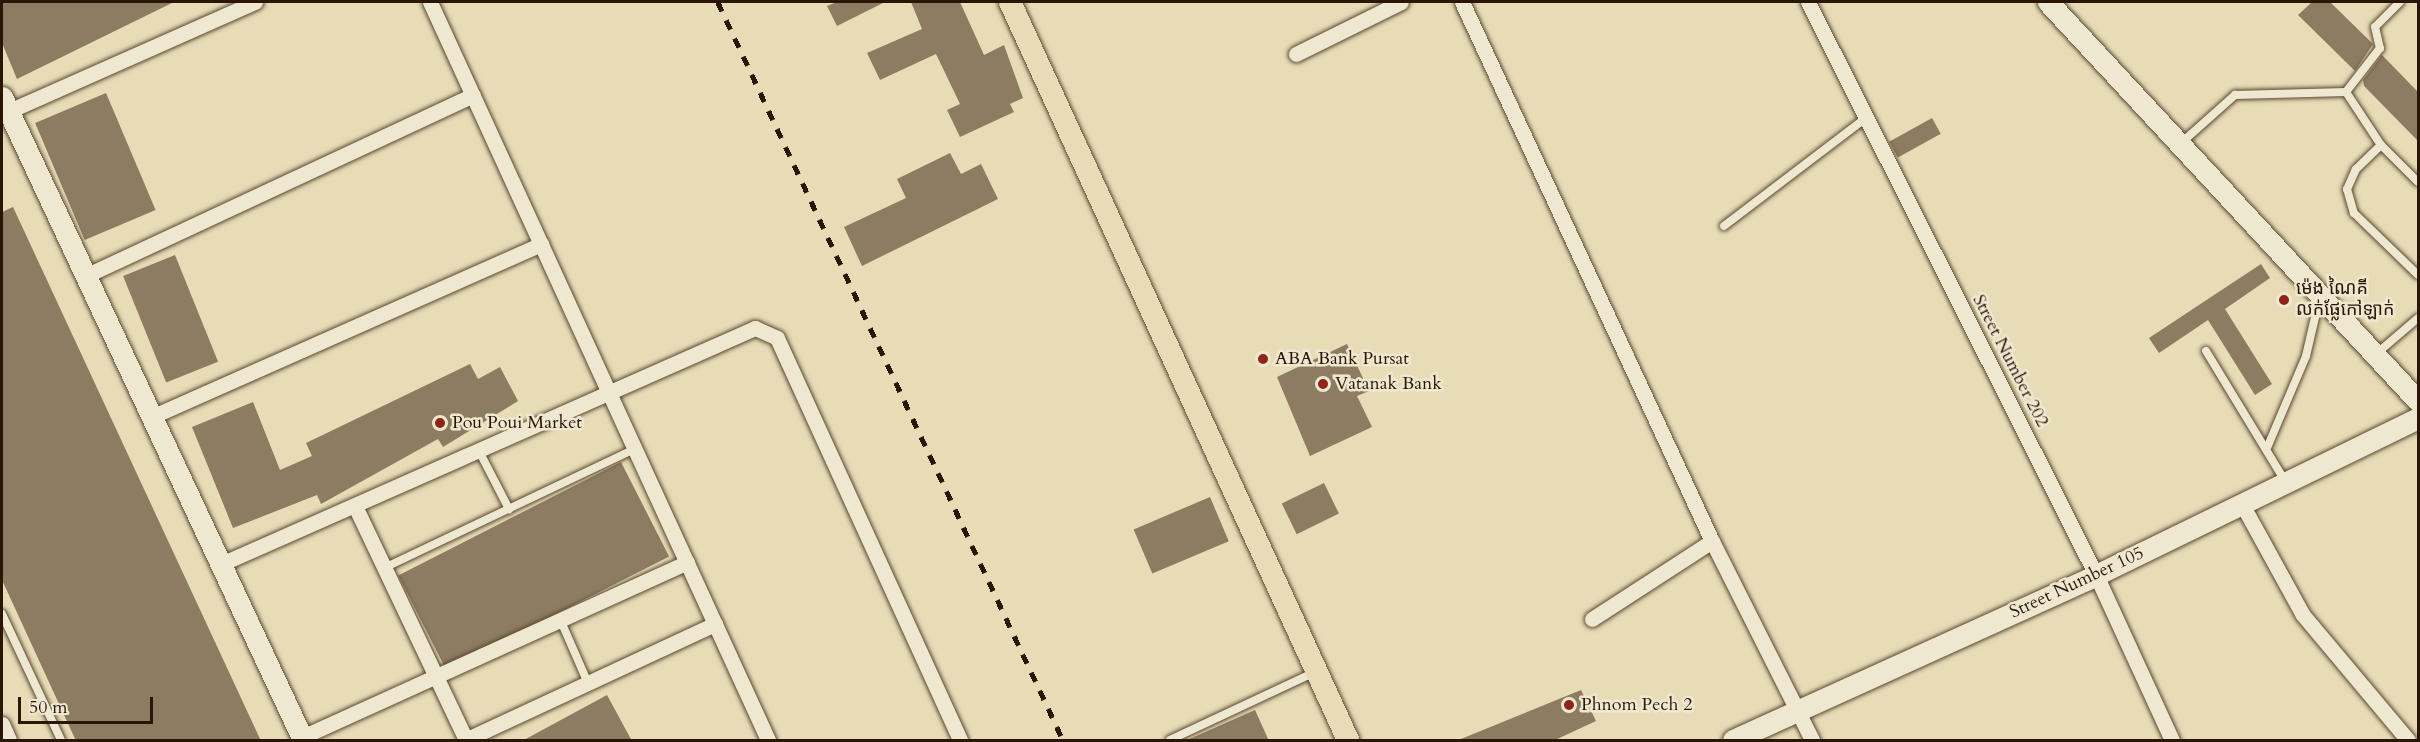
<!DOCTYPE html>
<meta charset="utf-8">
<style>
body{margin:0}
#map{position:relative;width:2420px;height:742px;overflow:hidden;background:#e7dcb6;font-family:Cardo,"Noto Sans Khmer",serif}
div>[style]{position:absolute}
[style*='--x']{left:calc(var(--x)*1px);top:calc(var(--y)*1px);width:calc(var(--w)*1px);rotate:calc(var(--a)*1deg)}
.building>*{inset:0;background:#8d7c61;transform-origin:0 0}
.roads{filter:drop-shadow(0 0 2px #5a4730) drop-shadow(0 0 2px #5a4730)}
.lane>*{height:8px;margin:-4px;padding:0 4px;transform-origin:4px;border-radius:4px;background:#efe8d0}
.street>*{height:15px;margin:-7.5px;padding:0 7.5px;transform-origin:7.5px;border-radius:7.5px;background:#efe8d0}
.secondary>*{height:21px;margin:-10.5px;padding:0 10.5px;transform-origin:10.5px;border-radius:10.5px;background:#efe8d0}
.primary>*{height:22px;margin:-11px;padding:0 11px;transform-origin:11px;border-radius:11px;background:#e7dcb6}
.rail>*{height:4.5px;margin-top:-2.25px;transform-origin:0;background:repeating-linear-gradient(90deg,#2b1504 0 10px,transparent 0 20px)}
.dots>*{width:16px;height:16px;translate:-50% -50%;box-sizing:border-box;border:3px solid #efe8d0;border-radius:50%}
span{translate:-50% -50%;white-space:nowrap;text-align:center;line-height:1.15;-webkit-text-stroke:5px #efe8d0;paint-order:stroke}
.poi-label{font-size:18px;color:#2b1504}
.left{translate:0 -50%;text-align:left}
.street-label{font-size:18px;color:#2b1504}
.frame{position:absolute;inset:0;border:3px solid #2b1504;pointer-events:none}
.scale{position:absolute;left:18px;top:697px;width:135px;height:27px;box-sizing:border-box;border:3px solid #2b1504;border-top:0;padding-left:8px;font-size:18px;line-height:21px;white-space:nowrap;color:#2b1504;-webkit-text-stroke:4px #efe8d0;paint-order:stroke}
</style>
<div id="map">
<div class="building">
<div style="clip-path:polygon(2px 2px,174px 2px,17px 79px,2px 43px)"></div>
<div style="clip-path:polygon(837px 2px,885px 2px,837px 26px,827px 6px)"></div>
<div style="clip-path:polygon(911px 2px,960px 2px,984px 55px,1004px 45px,1023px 98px,1010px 104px,1014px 112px,960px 137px,947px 110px,960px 104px,936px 54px,880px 80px,867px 53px,922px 29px)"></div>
<div style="clip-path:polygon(2312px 2px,2330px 2px,2373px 44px,2355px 71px,2298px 15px)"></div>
<div style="clip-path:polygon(2382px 55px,2418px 92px,2418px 141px,2364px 86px,2363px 80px)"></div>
<div style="left:106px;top:93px;width:127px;height:77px;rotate:67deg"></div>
<div style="left:1932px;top:118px;width:18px;height:49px;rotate:61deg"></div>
<div style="clip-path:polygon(950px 153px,961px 174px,981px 164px,998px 199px,862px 266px,844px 227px,906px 198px,897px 179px)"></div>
<div style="clip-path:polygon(13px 207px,261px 741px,76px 741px,2px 580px,2px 212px)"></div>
<div style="left:175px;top:255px;width:115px;height:56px;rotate:68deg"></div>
<div style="clip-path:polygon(2261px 264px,2270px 278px,2225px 309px,2272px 384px,2255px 395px,2208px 320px,2159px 353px,2149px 338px)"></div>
<div style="clip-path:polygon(1347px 344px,1369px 391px,1357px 396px,1372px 427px,1310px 456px,1277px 377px)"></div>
<div style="clip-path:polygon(470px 364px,478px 379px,500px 367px,518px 401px,443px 447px,438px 439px,321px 504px,317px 495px,233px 528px,192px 427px,253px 402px,280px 470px,312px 456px,306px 443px)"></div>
<div style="left:621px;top:462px;width:106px;height:250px;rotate:63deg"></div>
<div style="left:1324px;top:483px;width:34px;height:47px;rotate:64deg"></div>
<div style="left:1210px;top:497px;width:48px;height:83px;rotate:67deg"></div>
<div style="clip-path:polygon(1581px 690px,1596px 721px,1553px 741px,1456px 741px)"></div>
<div style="clip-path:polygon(607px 695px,632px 741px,522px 741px)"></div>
<div style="clip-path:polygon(1255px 710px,1269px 741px,1185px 741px)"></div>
</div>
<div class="roads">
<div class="lane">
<div style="--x:2400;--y:2;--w:35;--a:135"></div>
<div style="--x:2375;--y:27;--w:22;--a:77"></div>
<div style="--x:2380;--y:48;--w:56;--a:127.7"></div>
<div style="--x:2346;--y:92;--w:64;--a:56.6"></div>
<div style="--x:2381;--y:145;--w:52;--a:45"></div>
<div style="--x:2180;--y:144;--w:74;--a:-41.7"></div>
<div style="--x:2235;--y:95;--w:111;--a:-1.5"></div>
<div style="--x:2381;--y:145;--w:35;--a:136"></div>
<div style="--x:2356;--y:169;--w:22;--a:114"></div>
<div style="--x:2347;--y:189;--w:25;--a:74"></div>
<div style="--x:2354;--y:213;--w:89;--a:44.1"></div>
<div style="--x:1724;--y:226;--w:178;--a:-37.3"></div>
<div style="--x:2206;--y:351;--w:152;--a:58.7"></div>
<div style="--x:2376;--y:354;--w:55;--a:-40.6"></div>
<div style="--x:2267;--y:448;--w:100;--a:-67"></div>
<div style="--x:2306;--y:356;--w:57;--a:-76.9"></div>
<div style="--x:478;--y:449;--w:68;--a:62.7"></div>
<div style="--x:384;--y:568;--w:278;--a:-25.4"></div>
<div style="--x:2;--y:614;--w:139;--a:64.9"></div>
<div style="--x:560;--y:619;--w:70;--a:66.4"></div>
<div style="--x:1170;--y:740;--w:160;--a:-25.1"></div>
</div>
<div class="street">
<div style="--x:430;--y:2;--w:812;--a:65.39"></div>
<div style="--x:1462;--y:2;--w:594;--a:65.12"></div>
<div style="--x:1712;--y:541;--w:223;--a:63.3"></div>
<div style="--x:1808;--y:2;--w:641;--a:63.32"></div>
<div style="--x:2096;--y:575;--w:182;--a:65.3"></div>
<div style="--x:1296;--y:54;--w:117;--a:-26.3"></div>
<div style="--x:2;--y:114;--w:277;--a:-23.9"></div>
<div style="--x:85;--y:276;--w:428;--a:-25"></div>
<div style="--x:151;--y:417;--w:427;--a:-23.9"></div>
<div style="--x:355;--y:506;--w:259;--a:64.6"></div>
<div style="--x:2243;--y:506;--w:124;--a:61.2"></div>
<div style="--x:2303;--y:615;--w:163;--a:50"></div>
<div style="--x:221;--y:564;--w:584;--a:-23.84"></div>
<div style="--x:755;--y:328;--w:24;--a:24"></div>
<div style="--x:777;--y:338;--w:442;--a:65.5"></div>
<div style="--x:1592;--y:619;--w:143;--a:-33"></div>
<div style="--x:2;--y:724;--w:17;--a:66"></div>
<div style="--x:302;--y:737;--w:423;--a:-24.4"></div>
<div style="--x:465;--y:740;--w:276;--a:-24.9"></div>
</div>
<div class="secondary">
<div style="--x:2048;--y:2;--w:544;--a:47.16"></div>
<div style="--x:2;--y:97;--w:710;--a:64.91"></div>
<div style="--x:1733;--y:740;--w:399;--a:-24.4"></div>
<div style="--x:2096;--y:575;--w:358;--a:-26"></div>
</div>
<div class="primary">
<div style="--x:1010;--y:2;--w:812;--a:65.39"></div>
</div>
</div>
<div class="rail">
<div style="--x:718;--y:2;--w:815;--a:64.94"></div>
</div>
<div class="dots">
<div style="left:2284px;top:300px;background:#8f2418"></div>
<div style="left:1263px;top:359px;background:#8f2418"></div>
<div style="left:1323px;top:384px;background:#8f2418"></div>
<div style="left:440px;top:423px;background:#8f2418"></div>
<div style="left:1569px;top:705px;background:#8f2418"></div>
</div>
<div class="poi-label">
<span class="left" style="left:2296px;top:300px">ម៉េង ណៃគី<br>លក់ផ្លែកៅឡាក់</span>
<span class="left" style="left:1275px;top:359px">ABA Bank Pursat</span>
<span class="left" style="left:1335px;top:384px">Vatanak Bank</span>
<span class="left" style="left:452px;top:423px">Pou Poui Market</span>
<span class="left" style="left:1581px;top:705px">Phnom Pech 2</span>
</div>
<div class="street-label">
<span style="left:2010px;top:361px;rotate:63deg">Street Number 202</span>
<span style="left:2077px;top:583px;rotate:-25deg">Street Number 105</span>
</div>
<div class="frame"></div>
<div class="scale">50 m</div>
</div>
